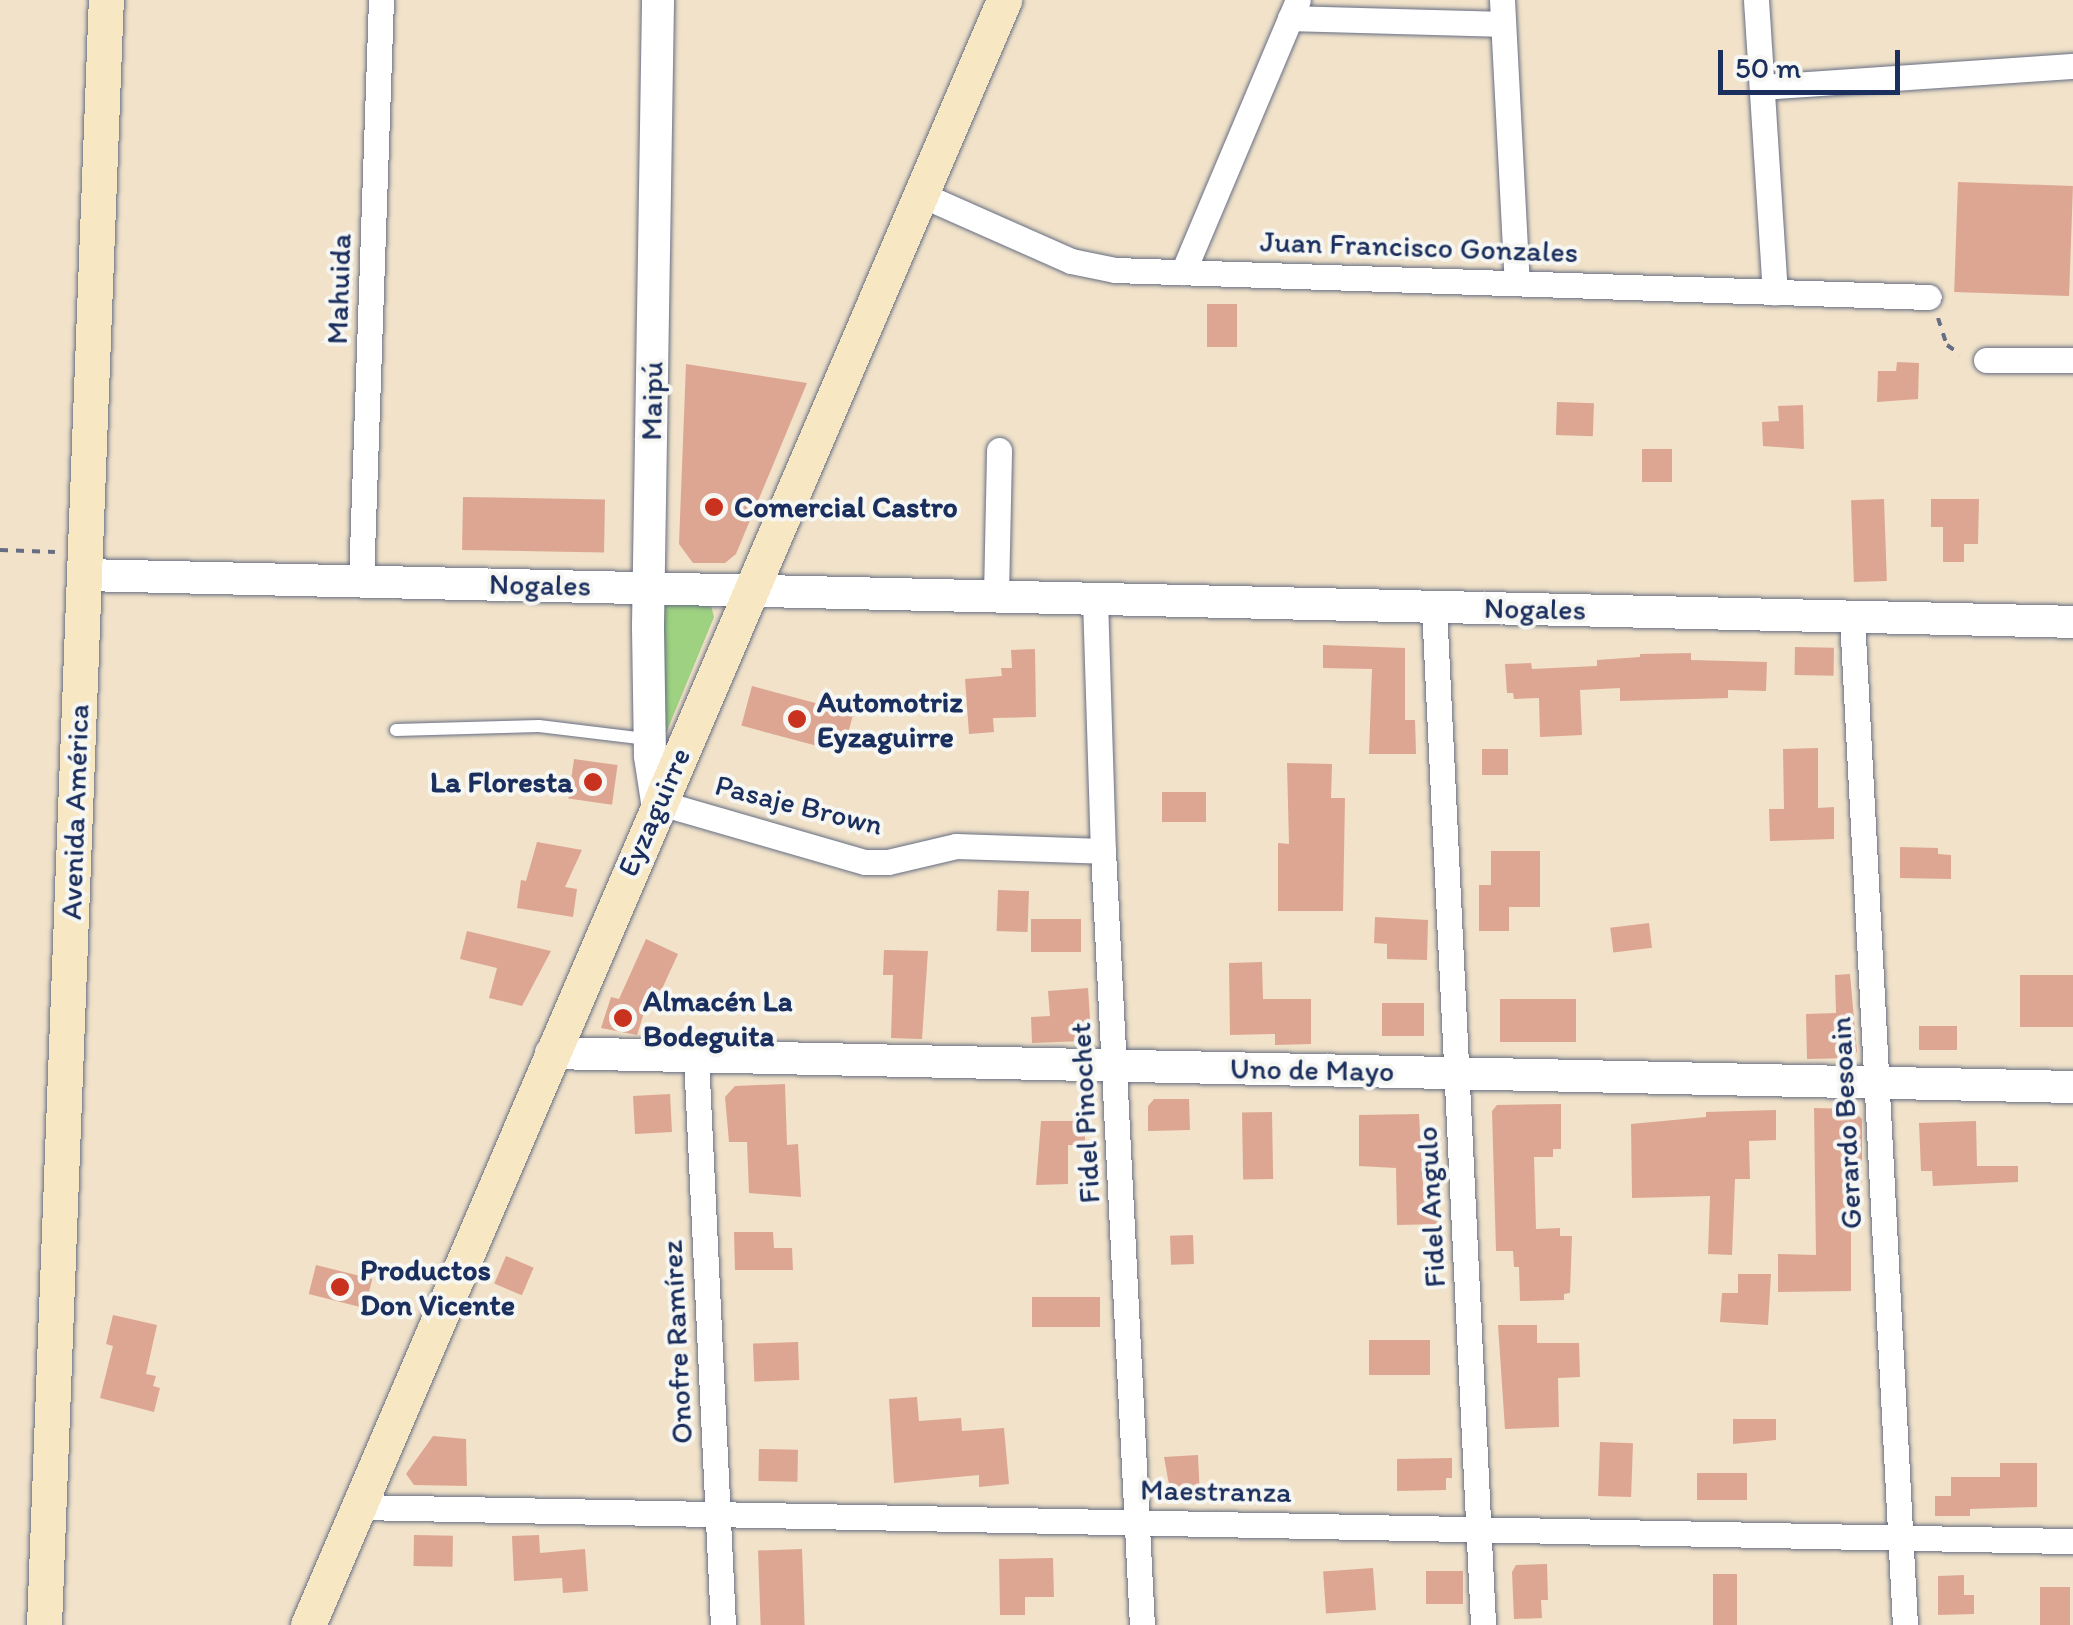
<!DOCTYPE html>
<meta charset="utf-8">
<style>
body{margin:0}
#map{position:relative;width:2073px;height:1625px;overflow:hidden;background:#f1e2c9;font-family:Itim,sans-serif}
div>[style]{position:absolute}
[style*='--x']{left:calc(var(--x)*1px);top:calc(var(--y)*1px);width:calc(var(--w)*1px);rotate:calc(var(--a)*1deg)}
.green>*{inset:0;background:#9ed180}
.building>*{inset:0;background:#dda692;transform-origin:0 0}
.path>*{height:4px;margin-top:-2px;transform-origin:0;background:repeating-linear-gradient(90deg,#666e83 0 8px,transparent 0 16px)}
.roads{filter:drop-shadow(0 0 2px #666e83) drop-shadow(0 0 2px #666e83)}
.service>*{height:12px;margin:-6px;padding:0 6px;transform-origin:6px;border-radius:6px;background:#fff}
.minor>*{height:25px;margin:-12.5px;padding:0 12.5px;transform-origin:12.5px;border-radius:12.5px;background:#fff}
.tertiary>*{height:32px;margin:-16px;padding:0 16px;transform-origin:16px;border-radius:16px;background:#fff}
.secondary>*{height:35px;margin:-17.5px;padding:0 17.5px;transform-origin:17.5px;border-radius:17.5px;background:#f7e8c3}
.dots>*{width:28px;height:28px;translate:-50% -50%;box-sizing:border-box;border:5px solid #f6f6f2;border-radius:50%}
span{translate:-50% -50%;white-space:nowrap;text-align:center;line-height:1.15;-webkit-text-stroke:8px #f6f6f2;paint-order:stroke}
.street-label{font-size:30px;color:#1b2f5e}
.poi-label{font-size:30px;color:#1b2f5e;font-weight:700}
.left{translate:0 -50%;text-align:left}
.right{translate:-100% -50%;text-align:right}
.scale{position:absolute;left:1718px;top:50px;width:182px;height:45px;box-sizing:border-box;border:5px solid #1b2f5e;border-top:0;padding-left:12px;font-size:30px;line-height:35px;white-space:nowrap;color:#1b2f5e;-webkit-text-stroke:8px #f6f6f2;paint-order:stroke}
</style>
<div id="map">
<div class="green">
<div style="clip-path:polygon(665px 602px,710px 602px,714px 617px,666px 733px,663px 733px,656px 617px)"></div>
</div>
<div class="building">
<div style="left:1958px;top:182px;width:115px;height:110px;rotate:2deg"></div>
<div style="left:1207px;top:304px;width:30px;height:43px"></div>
<div style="clip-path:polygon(1897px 362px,1919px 363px,1918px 399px,1877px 402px,1878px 371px,1896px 371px)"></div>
<div style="clip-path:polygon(686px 364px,807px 383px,736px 554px,725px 563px,693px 563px,679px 544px)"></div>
<div style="left:1557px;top:402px;width:37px;height:33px;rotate:2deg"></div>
<div style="clip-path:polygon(1803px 405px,1804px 449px,1763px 446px,1762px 422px,1779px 421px,1778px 406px)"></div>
<div style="left:1642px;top:449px;width:30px;height:33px"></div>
<div style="left:463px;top:497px;width:142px;height:53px;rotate:1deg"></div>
<div style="left:1884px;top:499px;width:82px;height:33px;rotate:88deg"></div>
<div style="clip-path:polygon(1931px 499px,1979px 499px,1978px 544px,1964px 544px,1964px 562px,1943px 562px,1943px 527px,1931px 527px)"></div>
<div style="clip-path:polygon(1323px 645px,1405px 648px,1405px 720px,1415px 720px,1416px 754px,1369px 754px,1372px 669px,1323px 668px)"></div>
<div style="left:1795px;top:647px;width:39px;height:28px;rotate:1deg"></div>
<div style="clip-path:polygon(1035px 649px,1036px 717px,993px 718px,994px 732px,969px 734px,965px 679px,1002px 676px,1001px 668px,1012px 668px,1011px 650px)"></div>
<div style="clip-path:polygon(1691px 653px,1691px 660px,1767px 662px,1766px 691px,1728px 690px,1728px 698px,1620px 701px,1620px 688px,1580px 690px,1582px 735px,1540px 737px,1539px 698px,1514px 699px,1513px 693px,1507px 693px,1505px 664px,1531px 663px,1532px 669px,1597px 666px,1597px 660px,1640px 657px,1640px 654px)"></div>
<div style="left:752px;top:686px;width:105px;height:41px;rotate:15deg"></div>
<div style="clip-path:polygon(1818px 748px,1818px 808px,1834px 807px,1834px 839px,1770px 841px,1769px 809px,1784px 809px,1783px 749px)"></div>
<div style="left:1482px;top:749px;width:26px;height:26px"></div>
<div style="left:574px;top:759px;width:44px;height:40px;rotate:8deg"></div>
<div style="clip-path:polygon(1287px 763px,1332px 764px,1331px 798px,1345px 798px,1343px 911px,1278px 911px,1278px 843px,1289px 844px)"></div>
<div style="left:1206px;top:792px;width:30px;height:44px;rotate:90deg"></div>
<div style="clip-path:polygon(537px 842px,582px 850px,565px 887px,577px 889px,573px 917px,517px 908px,521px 880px,526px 881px)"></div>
<div style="clip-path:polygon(1900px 847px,1938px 848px,1938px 854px,1951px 855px,1951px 879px,1900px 878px)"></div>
<div style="clip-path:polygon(1491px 851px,1540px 851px,1540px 907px,1509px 907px,1509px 931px,1479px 931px,1479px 885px,1491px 885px)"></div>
<div style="left:998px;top:890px;width:31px;height:41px;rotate:2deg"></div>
<div style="clip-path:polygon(1375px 917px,1428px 920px,1427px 960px,1387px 959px,1387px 944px,1374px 943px)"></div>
<div style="left:1031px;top:919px;width:50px;height:33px"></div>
<div style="left:1649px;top:923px;width:25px;height:39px;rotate:83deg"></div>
<div style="clip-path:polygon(467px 931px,551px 951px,522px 1006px,489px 998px,497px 968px,460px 959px)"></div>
<div style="clip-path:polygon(646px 939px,678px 954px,661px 991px,652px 987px,637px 1035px,601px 1028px,611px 997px,619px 999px)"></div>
<div style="clip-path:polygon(884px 950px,928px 951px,922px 1039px,891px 1038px,893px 975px,883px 975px)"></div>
<div style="clip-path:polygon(1262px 962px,1263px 999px,1311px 999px,1311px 1044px,1275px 1045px,1275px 1034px,1230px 1035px,1229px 963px)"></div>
<div style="clip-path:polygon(1850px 974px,1857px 1052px,1850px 1058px,1807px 1059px,1806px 1014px,1836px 1013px,1835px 975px)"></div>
<div style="left:2073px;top:975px;width:52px;height:53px;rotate:90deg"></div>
<div style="clip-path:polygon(1088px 988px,1091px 1033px,1082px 1041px,1032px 1043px,1031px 1017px,1050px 1016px,1048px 991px)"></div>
<div style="left:1500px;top:999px;width:76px;height:43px"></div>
<div style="left:1382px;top:1003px;width:42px;height:33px"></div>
<div style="left:1919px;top:1026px;width:38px;height:24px"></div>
<div style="clip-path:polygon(785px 1084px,787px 1145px,798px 1144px,801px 1197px,749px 1193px,747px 1142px,729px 1142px,725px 1097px,735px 1086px)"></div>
<div style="left:670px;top:1094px;width:38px;height:37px;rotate:87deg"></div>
<div style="clip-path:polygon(1154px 1099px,1189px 1099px,1190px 1130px,1148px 1131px,1148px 1106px)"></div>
<div style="clip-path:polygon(1561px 1104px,1561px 1149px,1553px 1149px,1553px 1157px,1534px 1157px,1536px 1229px,1560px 1228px,1560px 1236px,1572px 1236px,1570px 1293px,1564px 1294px,1564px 1300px,1520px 1301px,1519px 1267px,1514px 1267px,1513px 1251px,1496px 1251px,1492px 1111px,1497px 1105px)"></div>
<div style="clip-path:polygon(1814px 1108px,1852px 1109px,1862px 1119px,1862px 1182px,1851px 1182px,1851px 1291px,1778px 1292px,1778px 1254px,1816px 1255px)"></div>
<div style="clip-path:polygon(1776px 1110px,1776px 1140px,1749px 1141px,1750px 1179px,1735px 1179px,1732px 1255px,1708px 1254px,1710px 1196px,1632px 1198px,1631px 1124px,1706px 1117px,1706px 1112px)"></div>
<div style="left:1272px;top:1112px;width:67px;height:30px;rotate:89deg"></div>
<div style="clip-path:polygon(1419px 1114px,1424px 1201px,1437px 1201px,1438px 1224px,1397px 1225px,1396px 1168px,1359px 1166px,1359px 1115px)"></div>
<div style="clip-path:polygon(1041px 1121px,1085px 1121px,1085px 1145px,1068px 1145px,1068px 1184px,1036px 1185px)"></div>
<div style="clip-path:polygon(1976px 1121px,1977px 1166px,2018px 1166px,2018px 1182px,1933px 1186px,1932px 1171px,1921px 1171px,1919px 1123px)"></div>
<div style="clip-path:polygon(734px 1232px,773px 1232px,774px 1248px,792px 1248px,793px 1270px,735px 1270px)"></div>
<div style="left:1193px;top:1235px;width:29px;height:23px;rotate:88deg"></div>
<div style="left:506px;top:1256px;width:30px;height:30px;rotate:23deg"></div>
<div style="left:316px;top:1265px;width:58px;height:30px;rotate:14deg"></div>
<div style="clip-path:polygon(1738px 1274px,1771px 1274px,1768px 1325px,1720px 1322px,1722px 1293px,1738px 1293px)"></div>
<div style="left:1100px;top:1297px;width:30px;height:68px;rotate:90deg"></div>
<div style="clip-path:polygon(113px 1315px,157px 1325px,146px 1374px,156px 1376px,153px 1386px,160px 1388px,154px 1412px,100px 1398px,113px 1346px,106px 1344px)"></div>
<div style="clip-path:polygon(1498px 1325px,1537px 1325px,1537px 1343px,1579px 1343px,1580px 1377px,1558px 1378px,1559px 1427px,1505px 1429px)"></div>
<div style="left:1369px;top:1340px;width:61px;height:35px"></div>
<div style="left:798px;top:1342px;width:38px;height:45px;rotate:88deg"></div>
<div style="clip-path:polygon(917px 1397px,919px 1421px,961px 1418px,962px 1431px,1004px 1428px,1009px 1484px,979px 1487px,979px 1475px,894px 1483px,889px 1399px)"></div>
<div style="clip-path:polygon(1733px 1419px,1776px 1419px,1776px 1440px,1733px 1444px)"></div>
<div style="clip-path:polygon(433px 1436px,466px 1439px,467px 1486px,414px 1485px,406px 1474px)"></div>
<div style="left:1600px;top:1442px;width:33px;height:54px;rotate:2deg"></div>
<div style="left:759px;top:1449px;width:39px;height:32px;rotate:1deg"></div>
<div style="clip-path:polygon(1198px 1455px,1200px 1498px,1179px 1499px,1170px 1490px,1164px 1457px)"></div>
<div style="clip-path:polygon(1452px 1458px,1452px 1478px,1446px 1478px,1446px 1490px,1397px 1491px,1397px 1459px)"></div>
<div style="clip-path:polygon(2000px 1463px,2037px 1463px,2037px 1507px,1970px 1509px,1970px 1516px,1935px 1516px,1935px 1496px,1951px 1496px,1951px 1477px,2000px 1477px)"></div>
<div style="left:1747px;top:1473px;width:27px;height:50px;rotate:90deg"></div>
<div style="left:414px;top:1535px;width:39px;height:31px;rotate:1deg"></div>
<div style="clip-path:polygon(539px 1535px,540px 1553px,585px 1549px,588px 1591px,563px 1593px,562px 1578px,514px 1581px,512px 1536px)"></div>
<div style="left:802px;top:1549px;width:76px;height:44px;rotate:88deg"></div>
<div style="clip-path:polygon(1053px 1558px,1054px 1597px,1025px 1597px,1025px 1615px,1000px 1615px,999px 1559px)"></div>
<div style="clip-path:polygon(1547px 1564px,1548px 1600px,1541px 1600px,1542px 1618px,1514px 1619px,1512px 1572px,1516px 1565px)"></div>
<div style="left:1373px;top:1568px;width:42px;height:50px;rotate:86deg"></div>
<div style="left:1426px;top:1571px;width:37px;height:33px"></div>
<div style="left:1713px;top:1574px;width:24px;height:51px"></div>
<div style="clip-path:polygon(1964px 1575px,1964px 1595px,1974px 1595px,1974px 1614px,1938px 1615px,1938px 1576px)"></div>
<div style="left:2070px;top:1587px;width:38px;height:30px;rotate:90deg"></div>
</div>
<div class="path">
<div style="--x:1938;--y:318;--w:28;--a:72"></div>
<div style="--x:1947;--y:345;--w:16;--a:35"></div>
<div style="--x:0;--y:550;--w:55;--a:2.1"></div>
</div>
<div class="roads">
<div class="service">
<div style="--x:396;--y:730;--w:143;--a:-1.6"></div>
<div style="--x:539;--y:726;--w:109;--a:6.9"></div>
</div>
<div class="minor">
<div style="--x:1502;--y:0;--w:283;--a:87"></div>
<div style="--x:1756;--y:0;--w:293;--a:86.3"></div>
<div style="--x:1290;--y:18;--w:213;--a:1.6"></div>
<div style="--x:1762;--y:87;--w:312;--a:-3.9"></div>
<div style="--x:922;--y:195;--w:163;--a:23.9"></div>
<div style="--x:1071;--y:261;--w:45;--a:11.6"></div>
<div style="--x:1115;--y:270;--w:814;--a:1.9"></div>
<div style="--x:1183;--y:272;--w:295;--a:-67.1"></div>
<div style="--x:1986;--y:360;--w:87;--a:0"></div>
<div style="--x:361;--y:581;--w:581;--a:-88.03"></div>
<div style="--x:996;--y:596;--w:146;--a:-88.8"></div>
<div style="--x:1095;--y:599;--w:252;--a:88.2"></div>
<div style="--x:1103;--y:851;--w:775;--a:87.12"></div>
<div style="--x:1434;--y:607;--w:1019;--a:87.24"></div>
<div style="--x:1852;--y:617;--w:1009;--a:86.99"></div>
<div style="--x:657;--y:802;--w:216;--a:16.1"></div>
<div style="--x:865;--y:862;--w:23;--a:0"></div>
<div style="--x:888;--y:862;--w:70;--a:-13.2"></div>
<div style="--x:956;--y:846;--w:147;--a:1.9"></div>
<div style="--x:696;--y:1057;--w:569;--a:87.28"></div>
<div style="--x:358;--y:1507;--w:1715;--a:1.14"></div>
</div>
<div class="tertiary">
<div style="--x:84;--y:575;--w:1990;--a:1.35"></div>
<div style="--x:657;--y:802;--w:47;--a:-98.7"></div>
<div style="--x:650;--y:756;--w:131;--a:-90.9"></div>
<div style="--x:648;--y:625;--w:625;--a:-89.08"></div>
<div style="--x:551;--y:1053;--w:1522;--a:1.28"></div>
</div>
<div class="secondary">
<div style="--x:44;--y:1625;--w:1626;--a:-87.82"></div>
<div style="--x:308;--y:1625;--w:1768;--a:-66.81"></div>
</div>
</div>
<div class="dots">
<div style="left:714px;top:507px;background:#c8321e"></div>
<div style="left:797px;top:719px;background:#c8321e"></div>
<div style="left:593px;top:782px;background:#c8321e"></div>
<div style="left:623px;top:1018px;background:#c8321e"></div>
<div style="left:340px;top:1287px;background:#c8321e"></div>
</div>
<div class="street-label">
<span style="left:1419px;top:247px;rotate:2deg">Juan Francisco Gonzales</span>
<span style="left:339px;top:289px;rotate:-88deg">Mahuida</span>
<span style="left:652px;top:401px;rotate:-89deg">Maipú</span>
<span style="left:540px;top:585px;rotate:1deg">Nogales</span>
<span style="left:1535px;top:609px;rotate:1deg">Nogales</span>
<span style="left:799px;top:805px;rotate:14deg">Pasaje Brown</span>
<span style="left:75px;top:812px;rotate:-88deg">Avenida América</span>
<span style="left:654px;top:812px;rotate:-66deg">Eyzaguirre</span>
<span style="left:1312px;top:1070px;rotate:1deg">Uno de Mayo</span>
<span style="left:1085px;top:1113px;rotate:-93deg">Fidel Pinochet</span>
<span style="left:1846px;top:1123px;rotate:-93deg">Gerardo Besoain</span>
<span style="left:1431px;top:1207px;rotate:-93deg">Fidel Angulo</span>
<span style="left:677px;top:1342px;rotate:-93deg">Onofre Ramírez</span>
<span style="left:1216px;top:1491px;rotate:1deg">Maestranza</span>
</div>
<div class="poi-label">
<span class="left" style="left:734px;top:507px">Comercial Castro</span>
<span class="left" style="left:817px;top:719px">Automotriz<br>Eyzaguirre</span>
<span class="right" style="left:573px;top:782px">La Floresta</span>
<span class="left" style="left:643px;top:1018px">Almacén La<br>Bodeguita</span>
<span class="left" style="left:360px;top:1287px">Productos<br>Don Vicente</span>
</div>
<div class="scale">50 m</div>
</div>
